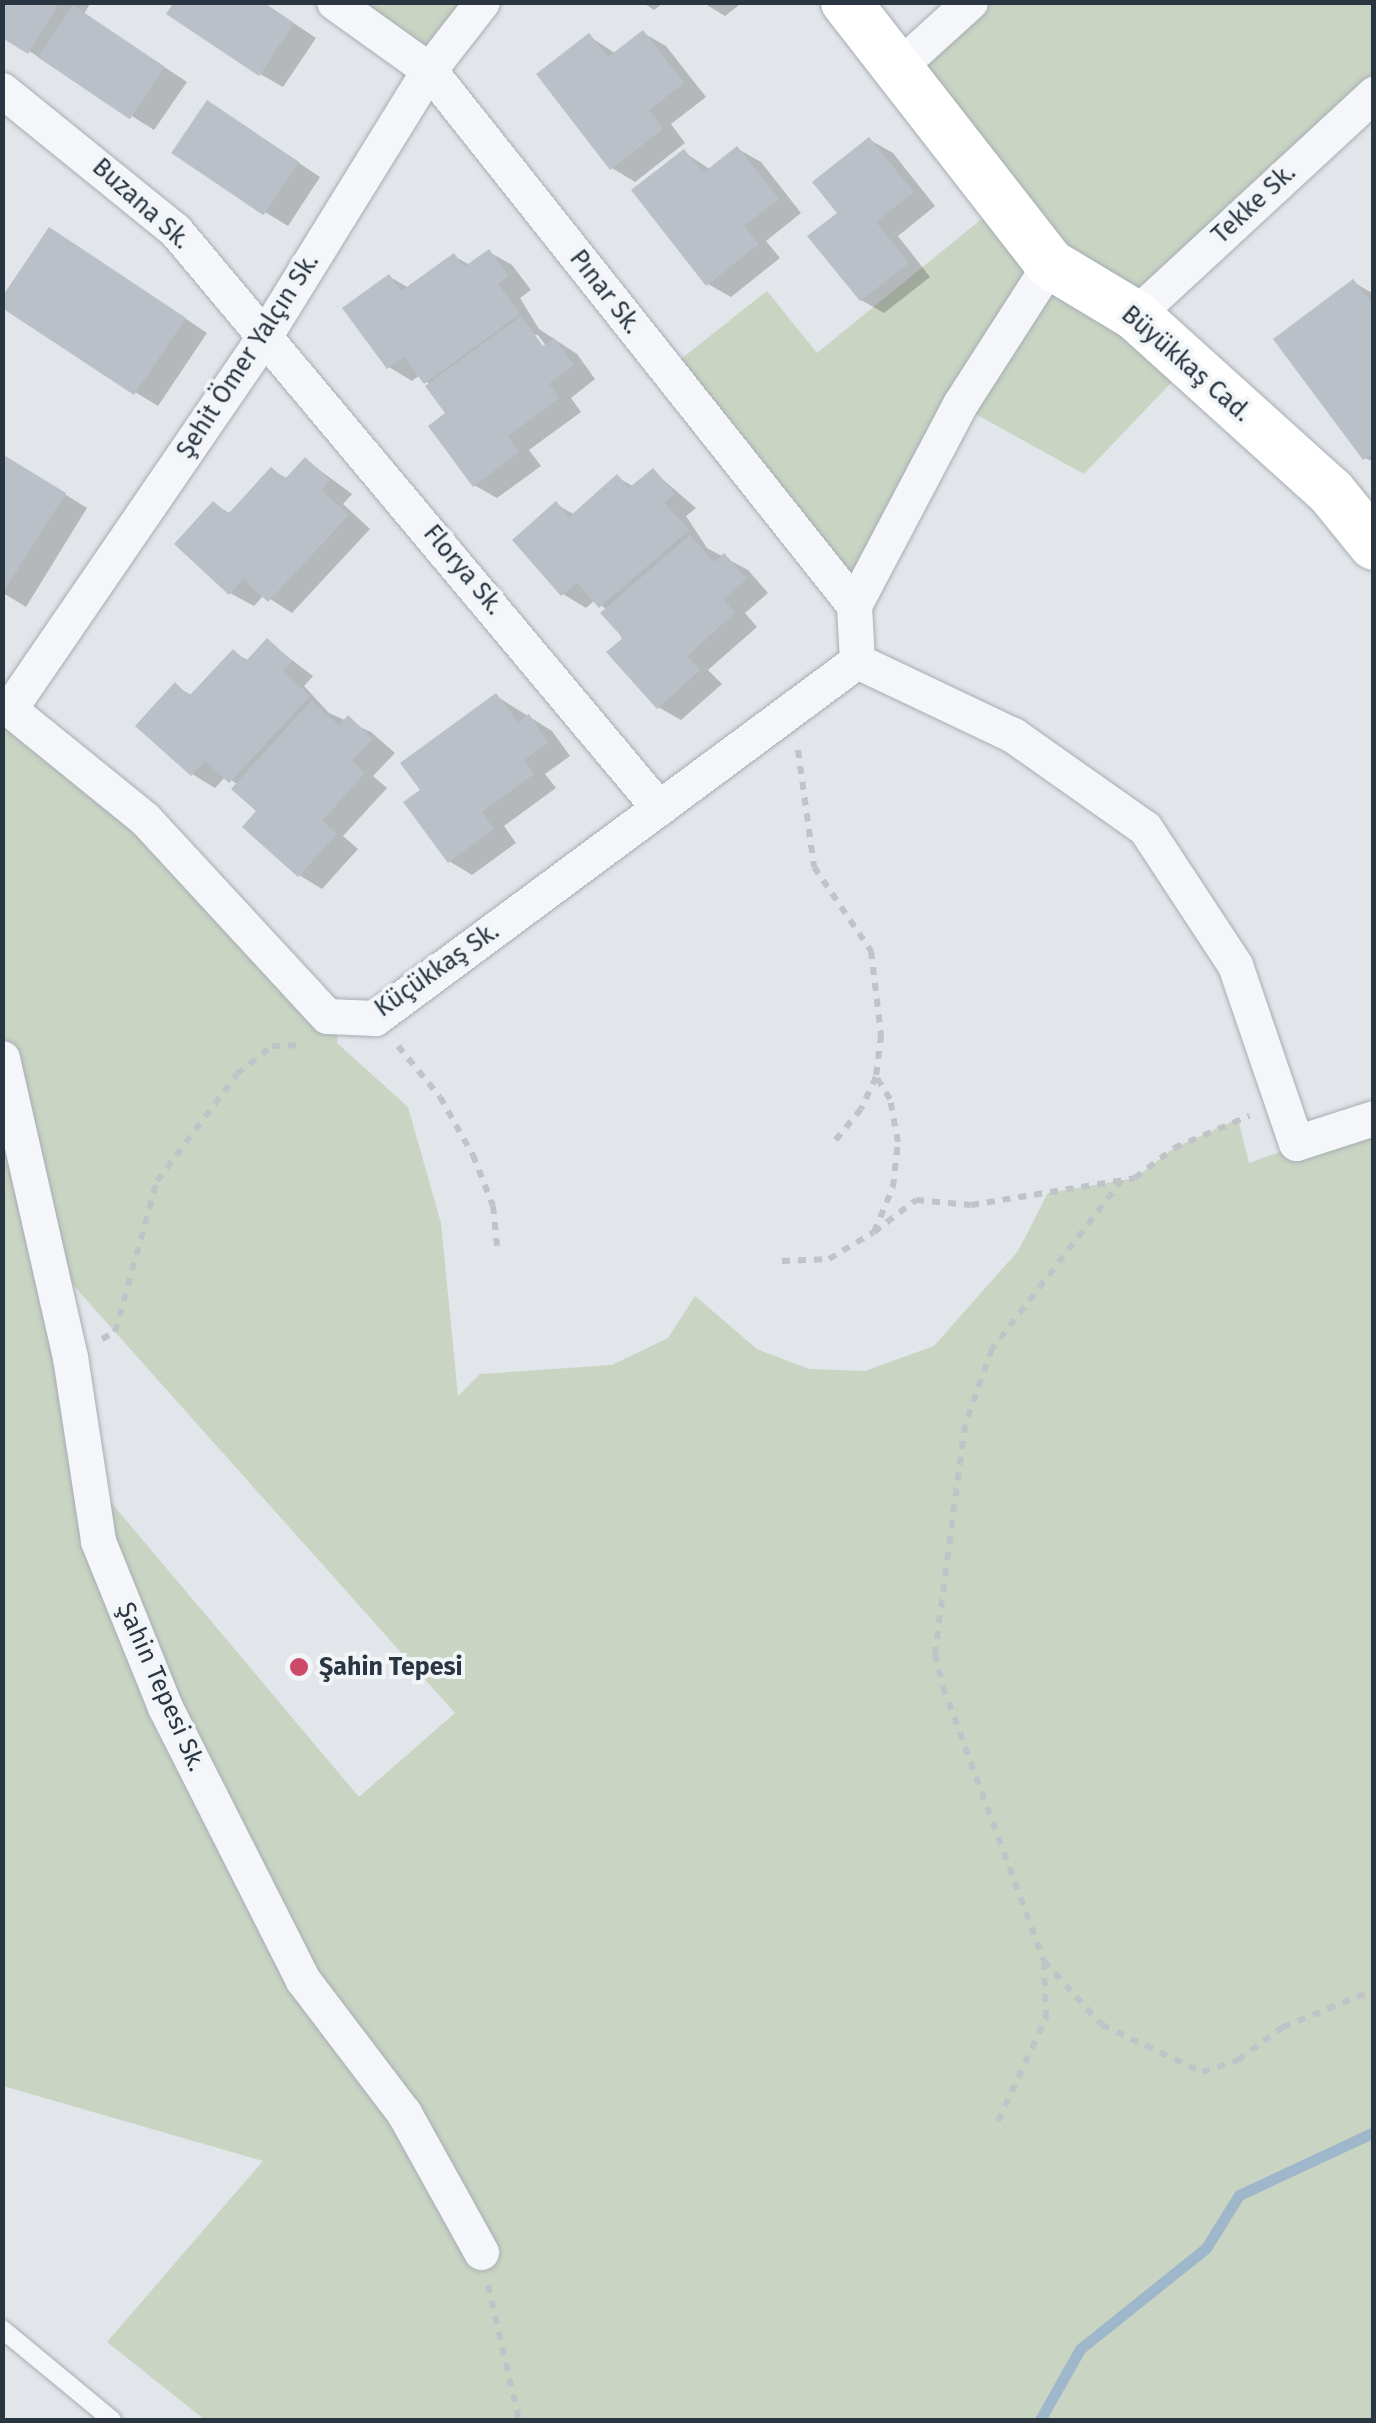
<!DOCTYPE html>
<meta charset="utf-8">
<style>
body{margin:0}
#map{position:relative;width:1376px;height:2423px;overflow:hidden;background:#e2e6ea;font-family:"Fira Sans",sans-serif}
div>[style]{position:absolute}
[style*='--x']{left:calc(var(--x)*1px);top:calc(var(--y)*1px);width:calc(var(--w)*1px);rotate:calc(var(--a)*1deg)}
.green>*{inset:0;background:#c9d4c3}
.shadow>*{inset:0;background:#0003}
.stream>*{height:11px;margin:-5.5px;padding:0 5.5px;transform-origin:5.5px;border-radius:5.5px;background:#9eb7ca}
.building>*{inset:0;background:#b9c0c7;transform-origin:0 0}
.path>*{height:6px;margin-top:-3px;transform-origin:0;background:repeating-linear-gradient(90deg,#c0c4c9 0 8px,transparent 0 16px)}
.roads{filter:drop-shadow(0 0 2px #a7adb4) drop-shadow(0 0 2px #a7adb4)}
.lane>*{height:18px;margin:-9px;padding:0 9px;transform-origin:9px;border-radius:9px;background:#f5f6f9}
.street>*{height:35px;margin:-17.5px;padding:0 17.5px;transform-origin:17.5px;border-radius:17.5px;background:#f5f6f9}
.secondary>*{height:50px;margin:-25px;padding:0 25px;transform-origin:25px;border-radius:25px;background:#fff}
.dots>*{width:28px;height:28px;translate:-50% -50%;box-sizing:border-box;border:5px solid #f2f5f8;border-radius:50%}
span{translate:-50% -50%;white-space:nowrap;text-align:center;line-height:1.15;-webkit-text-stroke:8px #f2f5f8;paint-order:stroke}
.street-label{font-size:25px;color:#2a3542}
.poi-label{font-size:25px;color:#2a3542;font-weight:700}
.left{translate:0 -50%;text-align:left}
.frame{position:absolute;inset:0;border:5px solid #2a3542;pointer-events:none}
</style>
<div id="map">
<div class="green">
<div style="clip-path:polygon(334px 3px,482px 3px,429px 70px)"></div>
<div style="clip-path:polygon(970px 3px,1373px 3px,1373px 94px,1135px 315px,1189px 364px,1084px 474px,959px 405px,854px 605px,667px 370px,767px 291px,817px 353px,1000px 204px,896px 69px)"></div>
<div style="clip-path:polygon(evenodd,2px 703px,339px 1017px,337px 1043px,408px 1107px,441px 1223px,458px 1396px,480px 1374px,612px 1365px,668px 1338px,695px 1296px,757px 1349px,809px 1369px,865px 1371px,934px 1346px,1018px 1251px,1048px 1193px,1135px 1178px,1174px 1148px,1238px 1119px,1249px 1163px,1373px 1118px,1373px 2420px,205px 2420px,107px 2342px,263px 2161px,3px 2086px,2px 703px,49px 1258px,455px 1713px,359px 1797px,88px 1475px,49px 1258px)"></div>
</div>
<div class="shadow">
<div style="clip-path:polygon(2px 2px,91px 2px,84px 14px,187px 82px,154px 130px,29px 51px)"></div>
<div style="clip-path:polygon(262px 2px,316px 38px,283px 87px,260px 74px)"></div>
<div style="clip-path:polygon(642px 2px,664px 2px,654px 10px)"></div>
<div style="clip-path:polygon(702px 2px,743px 2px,725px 16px)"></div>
<div style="clip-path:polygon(643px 33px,666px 46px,706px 97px,671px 124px,685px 143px,635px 182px,612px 168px,589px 36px,616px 54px)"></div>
<div style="clip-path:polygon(230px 117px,320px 177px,288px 226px,265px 212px)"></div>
<div style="clip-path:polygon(870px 140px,893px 153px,935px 206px,898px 236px,930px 277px,884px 313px,861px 300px)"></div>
<div style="clip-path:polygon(738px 149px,761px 162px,801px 213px,766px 241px,780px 258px,731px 297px,708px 284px,684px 152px,711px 170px)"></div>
<div style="clip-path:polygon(73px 243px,207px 333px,158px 406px,135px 392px)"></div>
<div style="clip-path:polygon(evenodd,489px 252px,512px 265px,531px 290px,520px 298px,539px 329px,577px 354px,595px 379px,571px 398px,581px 412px,529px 450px,541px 466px,497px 498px,474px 485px,448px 414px,430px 385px,420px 375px,412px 381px,389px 367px,390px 277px,409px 288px,454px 256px,470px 265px,489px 252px,532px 335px,538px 335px,552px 354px,548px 357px,532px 335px)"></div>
<div style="clip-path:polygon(1353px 282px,1374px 294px,1374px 462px,1365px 458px)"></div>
<div style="clip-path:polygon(2px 455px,87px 508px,26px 607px,3px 593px)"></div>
<div style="clip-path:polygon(306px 460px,352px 494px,343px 504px,370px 529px,292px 613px,264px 595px,254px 606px,230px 593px,214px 504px,231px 514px,272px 470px,288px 479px)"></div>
<div style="clip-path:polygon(653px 471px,696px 508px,686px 516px,707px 548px,748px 570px,768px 593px,745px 613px,757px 627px,708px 670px,722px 684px,681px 720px,658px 707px,607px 610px,595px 600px,586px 608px,563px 594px,556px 504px,575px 515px,617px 477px,634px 487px)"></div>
<div style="clip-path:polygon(267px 641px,313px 676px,304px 686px,329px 713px,371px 732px,395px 753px,373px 776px,387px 788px,343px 836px,358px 849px,322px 889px,299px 875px,238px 785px,226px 776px,215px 788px,192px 774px,175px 686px,193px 696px,233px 652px,249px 661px)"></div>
<div style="clip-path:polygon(496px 696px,552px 731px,570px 756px,545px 774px,556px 788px,504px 826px,516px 843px,472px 875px,449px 861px,423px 791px)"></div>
</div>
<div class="stream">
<div style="--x:1040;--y:2420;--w:81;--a:-60.6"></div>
<div style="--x:1080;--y:2349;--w:161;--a:-38.7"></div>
<div style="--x:1206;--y:2248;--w:62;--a:-58.1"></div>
<div style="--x:1239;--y:2195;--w:149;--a:-25"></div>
</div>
<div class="building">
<div style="clip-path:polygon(2px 2px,60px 2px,28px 54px,2px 38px)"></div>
<div style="clip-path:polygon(174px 2px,263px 2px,294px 23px,259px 76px,166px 14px)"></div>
<div style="left:73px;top:5px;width:111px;height:63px;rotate:34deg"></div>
<div style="clip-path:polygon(643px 30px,684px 83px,649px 110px,663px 129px,610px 170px,536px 74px,589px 33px,608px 57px)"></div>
<div style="left:207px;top:100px;width:111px;height:64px;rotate:34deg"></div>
<div style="clip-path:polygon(869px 137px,914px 192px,876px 222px,909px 263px,860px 301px,807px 236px,837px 213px,812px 182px)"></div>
<div style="clip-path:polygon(737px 146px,779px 199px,744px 226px,759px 244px,706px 286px,631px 190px,684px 149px,703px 173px)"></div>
<div style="clip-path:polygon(49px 227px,186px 318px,134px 395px,2px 308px,2px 297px)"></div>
<div style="clip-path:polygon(489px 249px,509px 276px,498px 284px,520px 314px,424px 384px,404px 357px,387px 369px,342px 308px,389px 274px,401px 291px,454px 253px,464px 267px)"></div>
<div style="clip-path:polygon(1353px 279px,1374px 306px,1374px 452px,1363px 460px,1273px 339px)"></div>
<div style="clip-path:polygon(521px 316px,543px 346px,554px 338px,574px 365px,549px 384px,559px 398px,508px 436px,519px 452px,473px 487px,428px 426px,445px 413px,425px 386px)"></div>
<div style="clip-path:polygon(2px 454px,66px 493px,2px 594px)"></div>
<div style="clip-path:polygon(305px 457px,330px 480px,321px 490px,349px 515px,268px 602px,243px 579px,229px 595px,174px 544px,213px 501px,228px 514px,271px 467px,285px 479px)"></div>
<div style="clip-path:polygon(653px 468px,675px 494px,664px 502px,689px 530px,599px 608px,577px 583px,561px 596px,512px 540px,556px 501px,569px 517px,617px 474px,629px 488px)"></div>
<div style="clip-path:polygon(690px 535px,714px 562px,724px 553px,747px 579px,723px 599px,735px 613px,687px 656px,700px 670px,657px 709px,606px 652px,623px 638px,600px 613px)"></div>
<div style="clip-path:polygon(267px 638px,292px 661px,283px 671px,310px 696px,229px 783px,205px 761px,191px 776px,135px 726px,175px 682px,189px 696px,233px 649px,246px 661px)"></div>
<div style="clip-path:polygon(496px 693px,518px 722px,529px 714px,548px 742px,524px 760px,534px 774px,482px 812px,494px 829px,448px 863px,403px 802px,420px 790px,400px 763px)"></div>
<div style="clip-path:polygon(311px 701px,339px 725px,348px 715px,373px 739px,352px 761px,365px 773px,322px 821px,337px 834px,298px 877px,242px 827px,256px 811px,231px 789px)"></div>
</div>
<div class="path">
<div style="--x:798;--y:750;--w:118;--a:82.2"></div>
<div style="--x:814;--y:867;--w:102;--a:55.8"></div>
<div style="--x:871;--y:951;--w:85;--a:83.2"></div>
<div style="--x:881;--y:1035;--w:42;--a:96.8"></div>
<div style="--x:876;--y:1077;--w:35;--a:115"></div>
<div style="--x:861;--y:1109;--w:43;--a:129.3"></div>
<div style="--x:398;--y:1046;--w:66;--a:50.5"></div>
<div style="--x:440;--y:1097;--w:67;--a:60.4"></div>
<div style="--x:473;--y:1155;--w:55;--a:68.6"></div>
<div style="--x:493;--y:1206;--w:40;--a:84.3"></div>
<div style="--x:1122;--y:1180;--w:213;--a:127.6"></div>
<div style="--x:992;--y:1349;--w:81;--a:109.6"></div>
<div style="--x:965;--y:1425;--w:231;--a:97.5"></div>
<div style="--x:935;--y:1654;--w:34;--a:76"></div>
<div style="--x:943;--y:1687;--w:292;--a:69.8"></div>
<div style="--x:1044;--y:1961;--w:86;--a:47.8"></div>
<div style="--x:1102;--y:2025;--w:110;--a:25.2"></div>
<div style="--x:1202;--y:2072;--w:38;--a:-18"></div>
<div style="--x:1238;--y:2060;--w:56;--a:-36.3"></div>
<div style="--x:1283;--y:2027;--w:98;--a:-22.1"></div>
<div style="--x:874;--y:1232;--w:53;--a:-37.3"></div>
<div style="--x:916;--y:1200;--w:55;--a:5.2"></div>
<div style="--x:971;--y:1205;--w:166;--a:-9.3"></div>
<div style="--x:1135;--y:1178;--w:49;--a:-37.6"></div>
<div style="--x:1174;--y:1148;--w:82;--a:-23.1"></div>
<div style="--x:782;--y:1261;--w:47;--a:-2.4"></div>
<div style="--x:829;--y:1259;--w:52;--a:-31"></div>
<div style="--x:874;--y:1232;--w:49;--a:-67.1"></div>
<div style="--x:893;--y:1187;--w:45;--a:-83.7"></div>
<div style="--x:898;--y:1142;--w:44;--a:-100.5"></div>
<div style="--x:890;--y:1099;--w:26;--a:-122"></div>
<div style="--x:102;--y:1339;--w:15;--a:-28"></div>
<div style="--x:115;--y:1332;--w:157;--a:-74.5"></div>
<div style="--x:157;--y:1181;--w:134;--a:-53.2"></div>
<div style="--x:237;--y:1074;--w:45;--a:-38.7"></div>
<div style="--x:272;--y:1046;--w:32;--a:-2"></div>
<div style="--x:998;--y:2121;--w:114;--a:-65"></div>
<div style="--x:1046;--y:2018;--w:55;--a:-92.1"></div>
<div style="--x:488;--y:2285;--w:139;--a:77.1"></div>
</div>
<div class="roads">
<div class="lane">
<div style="--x:2;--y:2329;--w:143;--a:39.6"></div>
</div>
<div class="street">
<div style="--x:334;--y:2;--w:117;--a:35.6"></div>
<div style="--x:429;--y:70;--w:683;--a:51.54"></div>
<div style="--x:896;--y:69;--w:100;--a:-42.2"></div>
<div style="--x:2;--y:90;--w:223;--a:39"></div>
<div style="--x:175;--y:230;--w:754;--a:50.06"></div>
<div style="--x:1135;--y:315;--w:326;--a:-42.8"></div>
<div style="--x:854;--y:605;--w:227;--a:-62.2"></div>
<div style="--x:960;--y:404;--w:166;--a:-57.3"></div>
<div style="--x:857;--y:661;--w:173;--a:25.4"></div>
<div style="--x:1013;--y:735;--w:161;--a:35.2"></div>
<div style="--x:1145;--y:828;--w:164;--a:56.7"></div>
<div style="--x:1235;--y:965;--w:188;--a:71.1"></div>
<div style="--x:1296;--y:1143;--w:82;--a:-17.8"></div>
<div style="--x:2;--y:703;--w:184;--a:39"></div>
<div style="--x:145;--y:819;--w:268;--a:47.3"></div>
<div style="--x:327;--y:1016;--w:48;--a:2.4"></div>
<div style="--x:375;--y:1018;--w:600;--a:-36.53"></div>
<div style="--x:857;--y:661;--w:56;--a:-93.1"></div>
<div style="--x:10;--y:708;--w:455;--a:-55.6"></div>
<div style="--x:267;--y:332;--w:308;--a:-58.3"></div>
<div style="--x:429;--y:70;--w:86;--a:-52.1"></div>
<div style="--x:2;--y:1058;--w:307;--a:77.2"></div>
<div style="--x:70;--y:1357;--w:186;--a:81.3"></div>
<div style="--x:98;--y:1541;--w:179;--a:68"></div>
<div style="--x:165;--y:1707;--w:306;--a:63.2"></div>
<div style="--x:303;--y:1980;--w:167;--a:52.8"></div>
<div style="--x:404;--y:2113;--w:159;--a:61"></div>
</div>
<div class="secondary">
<div style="--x:846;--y:2;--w:332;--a:52.1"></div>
<div style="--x:1050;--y:264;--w:99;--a:31"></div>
<div style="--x:1135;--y:315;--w:264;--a:42.1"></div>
<div style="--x:1331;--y:492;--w:68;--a:50.9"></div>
</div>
</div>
<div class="dots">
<div style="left:299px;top:1667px;background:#cd4969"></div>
</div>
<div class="street-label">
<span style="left:141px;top:204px;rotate:42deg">Buzana Sk.</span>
<span style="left:1254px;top:204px;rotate:-43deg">Tekke Sk.</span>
<span style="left:605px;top:292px;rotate:52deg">Pınar Sk.</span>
<span style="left:248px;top:356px;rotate:-57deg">Şehit Ömer Yalçın Sk.</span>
<span style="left:1186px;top:364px;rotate:41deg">Büyükkaş Cad.</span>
<span style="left:463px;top:570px;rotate:50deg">Florya Sk.</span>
<span style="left:437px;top:970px;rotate:-35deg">Küçükkaş Sk.</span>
<span style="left:161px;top:1687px;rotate:66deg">Şahin Tepesi Sk.</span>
</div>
<div class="poi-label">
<span class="left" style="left:319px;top:1667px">Şahin Tepesi</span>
</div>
<div class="frame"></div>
</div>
